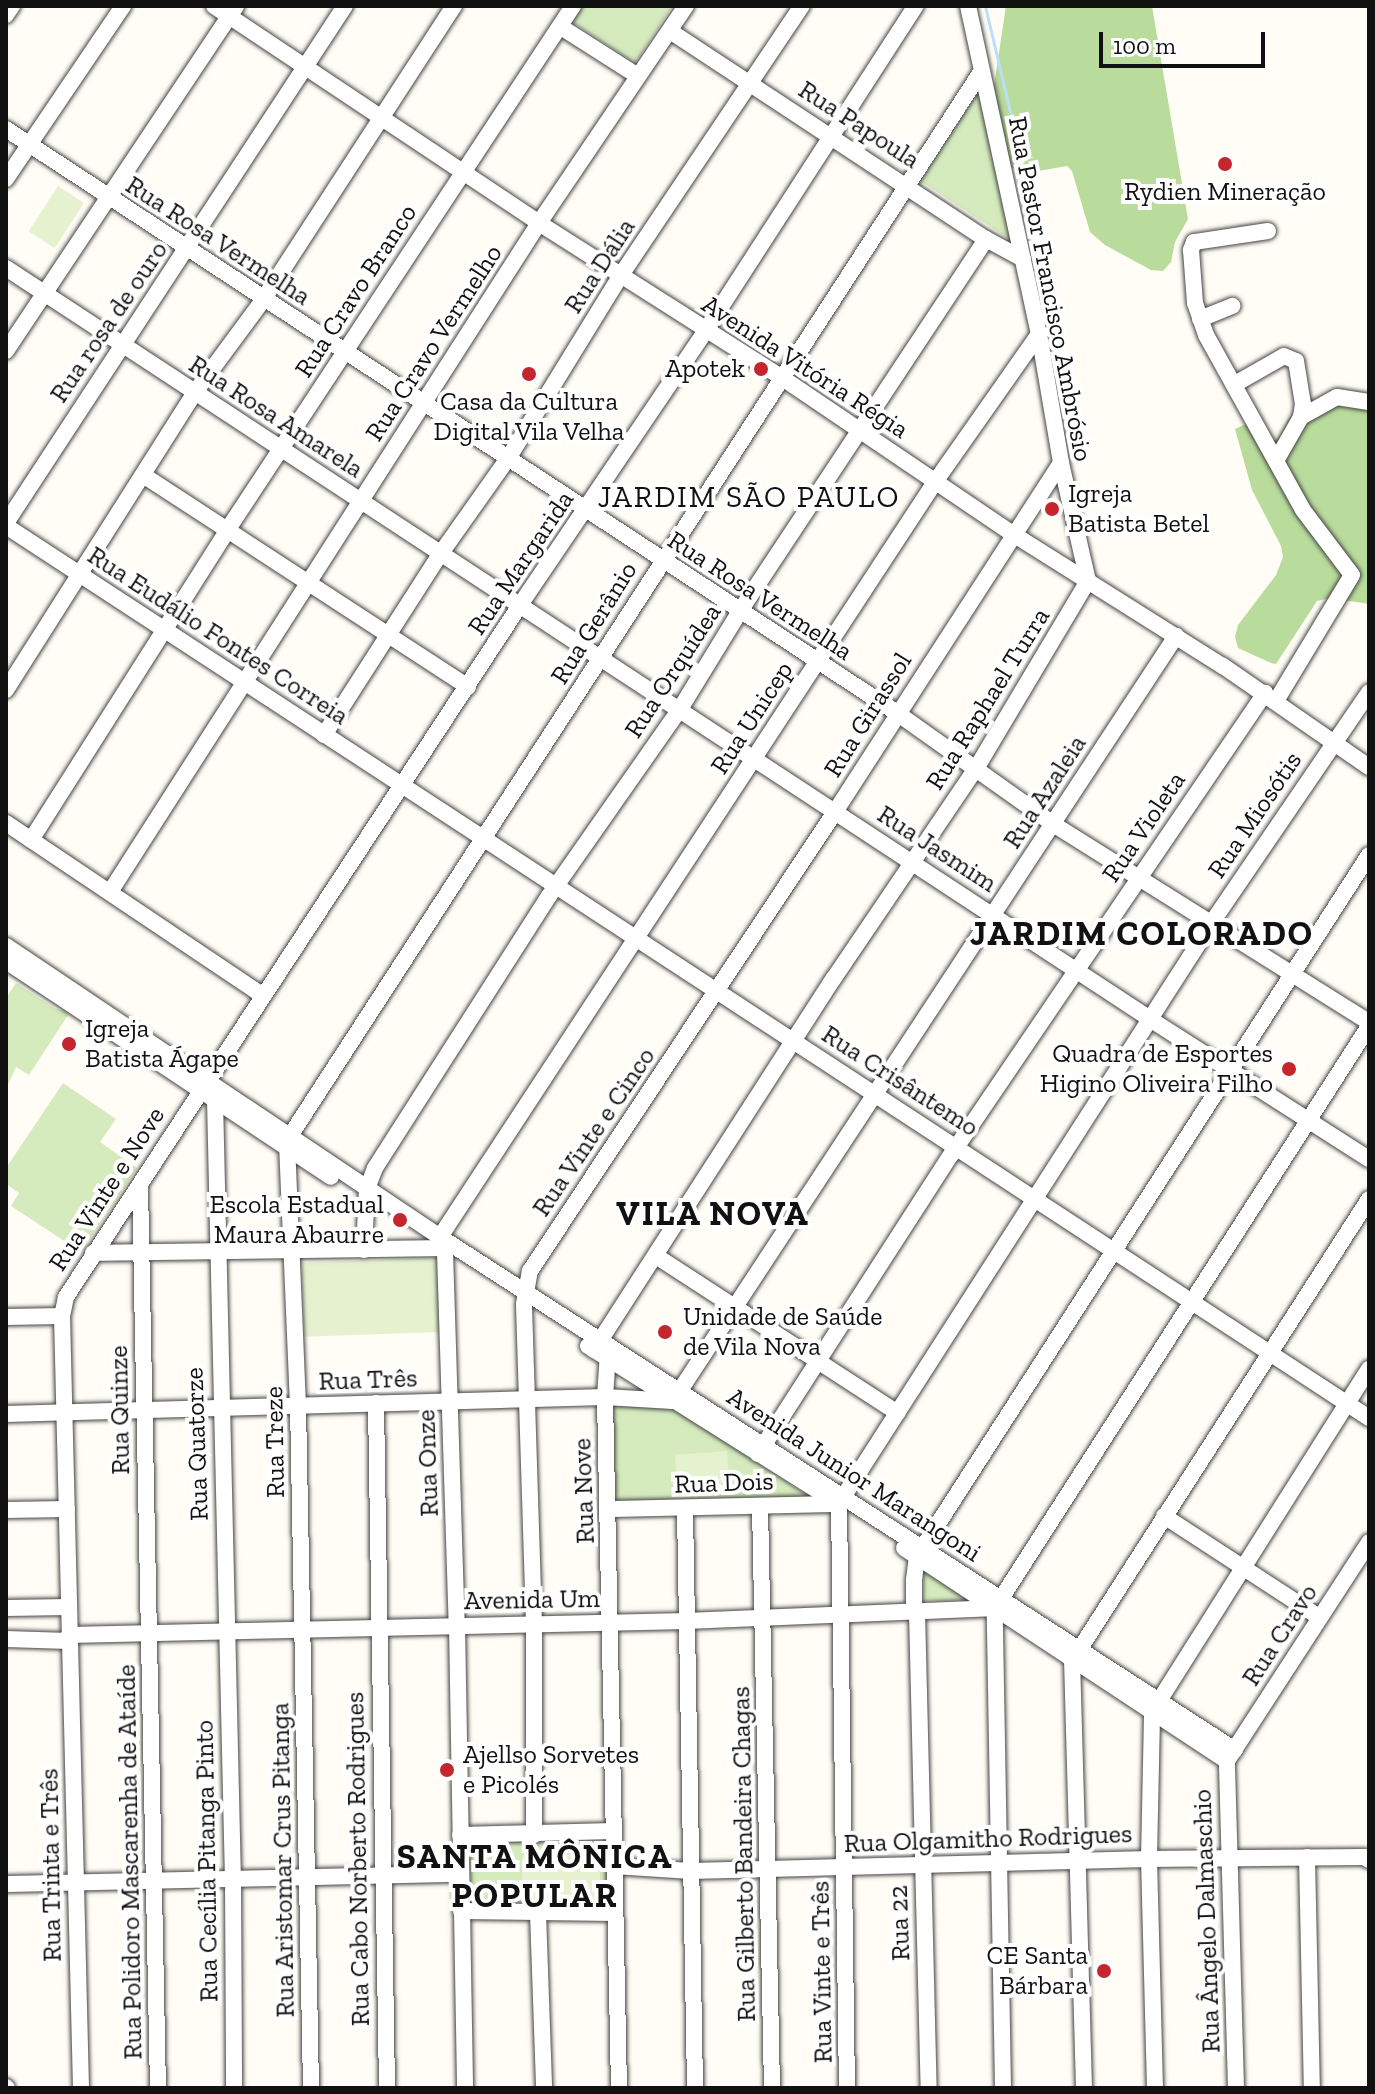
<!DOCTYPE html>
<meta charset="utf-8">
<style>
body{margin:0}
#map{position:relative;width:1375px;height:2094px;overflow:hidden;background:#fffdf5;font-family:"Zilla Slab",serif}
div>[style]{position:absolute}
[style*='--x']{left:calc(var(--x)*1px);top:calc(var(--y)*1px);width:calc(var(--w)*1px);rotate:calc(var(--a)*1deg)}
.green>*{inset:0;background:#d5ebbd}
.forest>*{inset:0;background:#b9dc9c}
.pitch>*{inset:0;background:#e6f2cf;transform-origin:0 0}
.stream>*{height:3px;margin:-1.5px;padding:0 1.5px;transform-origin:1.5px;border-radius:1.5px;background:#b9e0f7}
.roads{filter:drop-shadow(0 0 2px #444) drop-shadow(0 0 2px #444)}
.minor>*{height:16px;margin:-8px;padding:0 8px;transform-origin:8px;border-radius:8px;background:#fff}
.dots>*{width:22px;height:22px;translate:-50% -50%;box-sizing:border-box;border:4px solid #fff;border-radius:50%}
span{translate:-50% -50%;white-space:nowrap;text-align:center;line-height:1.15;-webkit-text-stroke:8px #fff;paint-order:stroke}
.street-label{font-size:26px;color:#111}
.poi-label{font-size:26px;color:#111}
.right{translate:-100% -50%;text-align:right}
.left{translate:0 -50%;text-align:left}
.quarter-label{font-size:30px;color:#111;letter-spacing:2px}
.district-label{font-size:34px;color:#111;font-weight:700;letter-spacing:2px}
.frame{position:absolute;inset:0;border:8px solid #111;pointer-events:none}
.scale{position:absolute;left:1099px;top:32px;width:166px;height:36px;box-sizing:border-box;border:4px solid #111;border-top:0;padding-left:10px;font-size:24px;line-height:28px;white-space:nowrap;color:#111;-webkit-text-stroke:6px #fff;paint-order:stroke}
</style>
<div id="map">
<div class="green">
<div style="clip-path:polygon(577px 6px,672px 6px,635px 63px,569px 20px)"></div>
<div style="clip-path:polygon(978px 83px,1012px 241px,916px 178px)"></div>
<div style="clip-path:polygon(16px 983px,56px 1009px,70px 1012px,29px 1075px,16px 1067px,7px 1087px,6px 998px)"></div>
<div style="clip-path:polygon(63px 1083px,116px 1119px,100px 1142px,137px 1168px,81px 1252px,11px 1206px,19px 1193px,6px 1184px,6px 1168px)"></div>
<div style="clip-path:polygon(612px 1404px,661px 1404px,680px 1411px,809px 1497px,617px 1501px,614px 1497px)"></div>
<div style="clip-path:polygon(924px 1567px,972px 1600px,924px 1601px)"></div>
<div style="clip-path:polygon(602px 1838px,607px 1843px,608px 1900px,605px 1905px,485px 1905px,468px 1889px,470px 1843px)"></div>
</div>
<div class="forest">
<div style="clip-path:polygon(1006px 6px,1152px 6px,1188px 219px,1175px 242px,1171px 262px,1163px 271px,1151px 270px,1105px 245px,1090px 232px,1072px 171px,1067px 166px,1033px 172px,1012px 168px,1006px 160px,994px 86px)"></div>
<div style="clip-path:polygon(1348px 404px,1369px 406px,1369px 604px,1330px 598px,1317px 601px,1276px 664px,1271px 663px,1238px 648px,1235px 637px,1238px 625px,1276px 575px,1283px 557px,1281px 546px,1252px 490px,1235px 429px,1246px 424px,1270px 441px,1278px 439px,1289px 418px,1307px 405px)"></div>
</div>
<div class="pitch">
<div style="left:58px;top:186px;width:31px;height:54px;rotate:33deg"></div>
<div style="left:437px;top:1258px;width:74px;height:135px;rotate:88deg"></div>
<div style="left:727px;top:1451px;width:31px;height:52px;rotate:86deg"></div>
<div style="left:522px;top:1855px;width:78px;height:44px"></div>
</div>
<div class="stream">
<div style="--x:985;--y:6;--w:139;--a:76.7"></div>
<div style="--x:1017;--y:141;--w:62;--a:83.6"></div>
</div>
<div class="roads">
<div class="minor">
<div style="--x:214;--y:6;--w:391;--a:33.7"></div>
<div style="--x:539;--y:223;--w:290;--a:32.5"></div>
<div style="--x:784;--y:379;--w:277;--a:34.1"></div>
<div style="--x:1013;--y:534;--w:248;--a:32.2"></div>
<div style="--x:1223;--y:666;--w:178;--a:34.7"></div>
<div style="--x:968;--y:6;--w:336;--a:77.8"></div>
<div style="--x:1039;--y:334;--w:131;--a:80.3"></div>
<div style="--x:1061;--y:463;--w:121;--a:77.1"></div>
<div style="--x:6;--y:15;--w:11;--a:-56"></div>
<div style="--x:561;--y:27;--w:91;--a:32.5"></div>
<div style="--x:670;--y:31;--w:378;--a:33.4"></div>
<div style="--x:986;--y:239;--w:42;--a:28.4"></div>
<div style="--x:6;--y:129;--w:1065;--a:33.24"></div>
<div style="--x:897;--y:713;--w:191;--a:35.4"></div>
<div style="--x:1053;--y:824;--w:373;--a:32.1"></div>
<div style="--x:6;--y:179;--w:209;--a:-55.9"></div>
<div style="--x:1268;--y:231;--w:75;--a:171.5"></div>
<div style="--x:1194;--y:242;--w:9;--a:111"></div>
<div style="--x:1191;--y:250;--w:53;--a:85.7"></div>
<div style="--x:1195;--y:303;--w:34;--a:71"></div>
<div style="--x:1206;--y:335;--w:200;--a:61"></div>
<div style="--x:1303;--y:510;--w:81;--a:53"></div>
<div style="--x:1352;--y:575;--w:147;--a:121.1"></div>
<div style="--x:6;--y:268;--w:1368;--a:33.28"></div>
<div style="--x:1150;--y:1019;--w:260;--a:32.6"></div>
<div style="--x:1200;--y:319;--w:35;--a:-22"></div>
<div style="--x:6;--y:351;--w:415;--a:-56.3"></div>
<div style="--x:1235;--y:384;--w:56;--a:-29.7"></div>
<div style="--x:1284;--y:356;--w:13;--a:23"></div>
<div style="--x:1296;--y:361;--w:44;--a:80.8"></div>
<div style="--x:1303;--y:404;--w:13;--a:99"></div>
<div style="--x:1301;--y:417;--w:48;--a:119.7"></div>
<div style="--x:1301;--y:417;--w:41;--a:-29.1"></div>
<div style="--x:1337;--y:397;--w:32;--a:9"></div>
<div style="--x:143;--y:475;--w:388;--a:33.1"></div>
<div style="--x:6;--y:523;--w:618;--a:-56.75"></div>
<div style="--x:6;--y:526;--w:1629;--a:33.2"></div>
<div style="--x:6;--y:690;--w:353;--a:-57.6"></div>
<div style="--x:195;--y:392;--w:114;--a:-53.5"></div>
<div style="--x:263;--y:300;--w:351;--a:-57"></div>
<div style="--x:324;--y:735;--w:216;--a:-57.3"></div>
<div style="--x:441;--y:553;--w:118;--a:-54.7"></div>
<div style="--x:509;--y:457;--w:214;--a:-58.4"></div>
<div style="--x:621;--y:275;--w:324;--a:-56.1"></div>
<div style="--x:6;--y:823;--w:310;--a:33.9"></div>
<div style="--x:31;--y:840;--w:368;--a:-57.6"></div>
<div style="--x:228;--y:529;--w:627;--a:-56.59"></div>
<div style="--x:110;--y:892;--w:795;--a:-57.33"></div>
<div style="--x:539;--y:223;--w:262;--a:-55.9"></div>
<div style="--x:6;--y:946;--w:523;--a:33.84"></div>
<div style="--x:440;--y:1237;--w:946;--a:32.83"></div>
<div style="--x:6;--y:961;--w:390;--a:33.6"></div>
<div style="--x:215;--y:1100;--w:779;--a:88.68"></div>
<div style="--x:233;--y:1879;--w:209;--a:89.7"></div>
<div style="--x:140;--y:1185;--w:903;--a:88.86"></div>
<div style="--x:440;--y:1237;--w:903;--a:-56.75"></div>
<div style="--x:935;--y:482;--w:181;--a:-54.9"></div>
<div style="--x:364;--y:1250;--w:61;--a:-87.2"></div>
<div style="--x:367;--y:1189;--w:22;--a:-69"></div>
<div style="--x:375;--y:1168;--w:323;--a:-57.4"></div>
<div style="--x:549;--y:896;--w:228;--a:-55"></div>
<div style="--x:680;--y:709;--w:115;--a:-58.5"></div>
<div style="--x:740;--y:611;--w:446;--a:-56.5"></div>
<div style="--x:445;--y:1252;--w:373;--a:88.2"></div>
<div style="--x:457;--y:1625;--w:463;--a:89"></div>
<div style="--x:93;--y:1253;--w:346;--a:-0.8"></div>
<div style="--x:656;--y:1256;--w:288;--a:33"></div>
<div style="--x:6;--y:1317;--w:56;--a:-1"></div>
<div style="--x:588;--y:1346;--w:297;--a:32.2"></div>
<div style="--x:594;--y:1350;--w:443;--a:-57.2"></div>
<div style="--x:834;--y:978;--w:255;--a:-55.9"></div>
<div style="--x:977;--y:767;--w:217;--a:-59.2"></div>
<div style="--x:608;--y:1352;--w:45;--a:93.8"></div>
<div style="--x:605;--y:1397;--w:691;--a:88.84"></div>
<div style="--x:376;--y:1403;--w:685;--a:89.08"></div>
<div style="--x:6;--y:1414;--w:599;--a:-1.63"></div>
<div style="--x:605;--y:1397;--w:68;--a:3.4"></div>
<div style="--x:673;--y:1401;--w:916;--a:-56.67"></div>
<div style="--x:758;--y:1454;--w:356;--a:-57.2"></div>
<div style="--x:951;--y:1155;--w:559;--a:-55.8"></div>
<div style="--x:840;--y:1502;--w:690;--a:-57.3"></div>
<div style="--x:1213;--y:921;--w:277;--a:-55.7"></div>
<div style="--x:839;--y:1504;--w:584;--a:89.22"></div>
<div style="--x:760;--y:1506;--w:582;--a:88.82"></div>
<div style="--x:610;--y:1509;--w:226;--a:-1.3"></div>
<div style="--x:685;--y:1509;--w:579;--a:89.01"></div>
<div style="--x:6;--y:1510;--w:61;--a:-0.9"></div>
<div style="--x:1164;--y:1516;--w:185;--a:33.1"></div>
<div style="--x:904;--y:1548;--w:387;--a:33.4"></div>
<div style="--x:6;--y:1608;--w:63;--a:-0.9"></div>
<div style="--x:914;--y:1612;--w:32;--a:-90"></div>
<div style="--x:914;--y:1580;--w:23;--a:-83"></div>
<div style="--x:917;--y:1557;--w:12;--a:-59"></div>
<div style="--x:923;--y:1547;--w:823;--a:-57.2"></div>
<div style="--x:917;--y:1612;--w:476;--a:88.6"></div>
<div style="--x:69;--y:1635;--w:619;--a:-1.3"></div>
<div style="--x:688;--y:1621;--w:307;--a:-2.4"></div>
<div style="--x:6;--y:1639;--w:63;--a:1.8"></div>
<div style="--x:460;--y:1835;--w:153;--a:-1.5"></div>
<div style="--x:534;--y:1835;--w:211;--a:-90"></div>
<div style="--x:534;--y:1624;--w:320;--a:-91.8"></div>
<div style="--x:524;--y:1304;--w:34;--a:-80"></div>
<div style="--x:530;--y:1271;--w:551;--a:-56.4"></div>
<div style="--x:835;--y:812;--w:416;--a:-57.1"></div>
<div style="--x:1307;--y:1857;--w:231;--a:88.8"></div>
<div style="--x:614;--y:1866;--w:77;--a:3.7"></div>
<div style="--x:691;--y:1871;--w:458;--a:-1.5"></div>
<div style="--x:1149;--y:1859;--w:215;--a:-0.5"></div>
<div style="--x:1364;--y:1857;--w:6;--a:31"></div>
<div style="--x:6;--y:1884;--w:455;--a:-1.3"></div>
<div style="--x:461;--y:1911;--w:154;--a:0.7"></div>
<div style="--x:538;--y:1913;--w:175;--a:88"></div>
<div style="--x:6;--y:2087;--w:1;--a:45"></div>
<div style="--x:81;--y:2088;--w:772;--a:-91.41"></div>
<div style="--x:62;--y:1316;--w:19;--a:-78"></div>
<div style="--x:66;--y:1297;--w:828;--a:-56.73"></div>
<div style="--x:520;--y:605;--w:332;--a:-55.9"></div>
<div style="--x:706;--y:330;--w:386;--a:-57.1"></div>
<div style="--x:311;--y:2088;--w:682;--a:-91.09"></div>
<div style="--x:298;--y:1406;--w:258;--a:-92.4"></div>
<div style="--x:287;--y:1148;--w:12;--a:-76"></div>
<div style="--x:290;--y:1136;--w:1269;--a:-57"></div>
<div style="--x:1003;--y:2088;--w:480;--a:-91"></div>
<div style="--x:995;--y:1608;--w:692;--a:-57.27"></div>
<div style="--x:1084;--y:2088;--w:427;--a:-91.6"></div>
<div style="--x:1072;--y:1661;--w:549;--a:-57.26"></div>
<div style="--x:1155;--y:2088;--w:229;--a:-91.5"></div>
<div style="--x:1149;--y:1859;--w:147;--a:-88.8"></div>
<div style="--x:1152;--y:1712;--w:406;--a:-57.7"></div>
<div style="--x:1236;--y:2088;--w:327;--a:-91.6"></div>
<div style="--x:1227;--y:1761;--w:261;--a:-57"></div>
</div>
</div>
<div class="dots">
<div style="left:1225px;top:164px;background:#c4262e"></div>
<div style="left:761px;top:369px;background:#c4262e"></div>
<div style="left:529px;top:374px;background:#c4262e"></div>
<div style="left:1052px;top:509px;background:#c4262e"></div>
<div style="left:69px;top:1044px;background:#c4262e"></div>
<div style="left:1289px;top:1069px;background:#c4262e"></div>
<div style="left:400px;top:1220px;background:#c4262e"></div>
<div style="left:665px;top:1332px;background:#c4262e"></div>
<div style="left:447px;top:1770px;background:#c4262e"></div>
<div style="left:1104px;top:1971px;background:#c4262e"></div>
</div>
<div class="street-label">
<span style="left:859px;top:125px;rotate:33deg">Rua Papoula</span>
<span style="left:218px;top:241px;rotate:33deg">Rua Rosa Vermelha</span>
<span style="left:600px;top:266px;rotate:-57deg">Rua Dália</span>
<span style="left:1050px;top:289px;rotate:79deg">Rua Pastor Francisco Ambrósio</span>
<span style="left:356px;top:291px;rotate:-57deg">Rua Cravo Branco</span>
<span style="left:109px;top:322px;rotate:-56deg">Rua rosa de ouro</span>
<span style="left:434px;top:343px;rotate:-57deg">Rua Cravo Vermelho</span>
<span style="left:805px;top:367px;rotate:33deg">Avenida Vitória Régia</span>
<span style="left:276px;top:417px;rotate:33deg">Rua Rosa Amarela</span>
<span style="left:521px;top:563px;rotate:-56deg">Rua Margarida</span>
<span style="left:760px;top:596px;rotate:33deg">Rua Rosa Vermelha</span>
<span style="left:594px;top:623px;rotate:-58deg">Rua Gerânio</span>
<span style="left:218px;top:636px;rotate:33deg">Rua Eudálio Fontes Correia</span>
<span style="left:673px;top:671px;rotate:-57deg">Rua Orquídea</span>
<span style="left:988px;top:699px;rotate:-58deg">Rua Raphael Turra</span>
<span style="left:868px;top:715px;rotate:-58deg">Rua Girassol</span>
<span style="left:752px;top:718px;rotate:-57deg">Rua Unicep</span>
<span style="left:1045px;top:792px;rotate:-57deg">Rua Azaleia</span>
<span style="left:1255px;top:815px;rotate:-56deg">Rua Miosótis</span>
<span style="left:1144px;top:827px;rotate:-56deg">Rua Violeta</span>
<span style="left:937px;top:849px;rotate:33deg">Rua Jasmim</span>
<span style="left:900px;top:1081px;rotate:33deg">Rua Crisântemo</span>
<span style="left:594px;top:1132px;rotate:-56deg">Rua Vinte e Cinco</span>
<span style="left:107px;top:1189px;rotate:-57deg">Rua Vinte e Nove</span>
<span style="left:368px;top:1380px;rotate:-2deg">Rua Três</span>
<span style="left:120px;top:1410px;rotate:-91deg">Rua Quinze</span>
<span style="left:275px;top:1442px;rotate:-91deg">Rua Treze</span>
<span style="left:197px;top:1444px;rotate:-92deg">Rua Quatorze</span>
<span style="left:428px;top:1463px;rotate:-92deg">Rua Onze</span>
<span style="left:854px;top:1475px;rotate:33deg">Avenida Junior Marangoni</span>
<span style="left:724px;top:1483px;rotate:-2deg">Rua Dois</span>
<span style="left:584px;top:1491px;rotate:-92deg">Rua Nove</span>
<span style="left:532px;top:1600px;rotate:-1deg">Avenida Um</span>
<span style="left:1280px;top:1635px;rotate:-57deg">Rua Cravo</span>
<span style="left:988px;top:1839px;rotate:-2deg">Rua Olgamitho Rodrigues</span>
<span style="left:744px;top:1854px;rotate:-91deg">Rua Gilberto Bandeira Chagas</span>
<span style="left:358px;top:1859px;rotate:-91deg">Rua Cabo Norberto Rodrigues</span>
<span style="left:283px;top:1860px;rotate:-91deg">Rua Aristomar Crus Pitanga</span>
<span style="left:207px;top:1861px;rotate:-91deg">Rua Cecília Pitanga Pinto</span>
<span style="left:130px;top:1862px;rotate:-91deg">Rua Polidoro Mascarenha de Ataíde</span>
<span style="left:51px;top:1865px;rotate:-91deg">Rua Trinta e Três</span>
<span style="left:1207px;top:1921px;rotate:-92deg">Rua Ângelo Dalmaschio</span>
<span style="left:900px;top:1923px;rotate:-92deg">Rua 22</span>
<span style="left:822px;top:1972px;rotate:-91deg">Rua Vinte e Três</span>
</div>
<div class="poi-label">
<span style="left:1225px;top:192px">Rydien Mineração</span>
<span class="right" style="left:745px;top:369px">Apotek</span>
<span style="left:529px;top:417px">Casa da Cultura<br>Digital Vila Velha</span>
<span class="left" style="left:1068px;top:509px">Igreja<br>Batista Betel</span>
<span class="left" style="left:85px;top:1044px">Igreja<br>Batista Ágape</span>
<span class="right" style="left:1273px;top:1069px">Quadra de Esportes<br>Higino Oliveira Filho</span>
<span class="right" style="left:384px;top:1220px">Escola Estadual<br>Maura Abaurre</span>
<span class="left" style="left:683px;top:1332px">Unidade de Saúde<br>de Vila Nova</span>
<span class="left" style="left:463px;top:1770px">Ajellso Sorvetes<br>e Picolés</span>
<span class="right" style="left:1088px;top:1971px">CE Santa<br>Bárbara</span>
</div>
<div class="quarter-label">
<span style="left:749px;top:497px">JARDIM SÃO PAULO</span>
</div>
<div class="district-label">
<span style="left:1142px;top:934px">JARDIM COLORADO</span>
<span style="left:713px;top:1214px">VILA NOVA</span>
<span style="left:535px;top:1876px">SANTA MÔNICA<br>POPULAR</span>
</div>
<div class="frame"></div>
<div class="scale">100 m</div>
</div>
